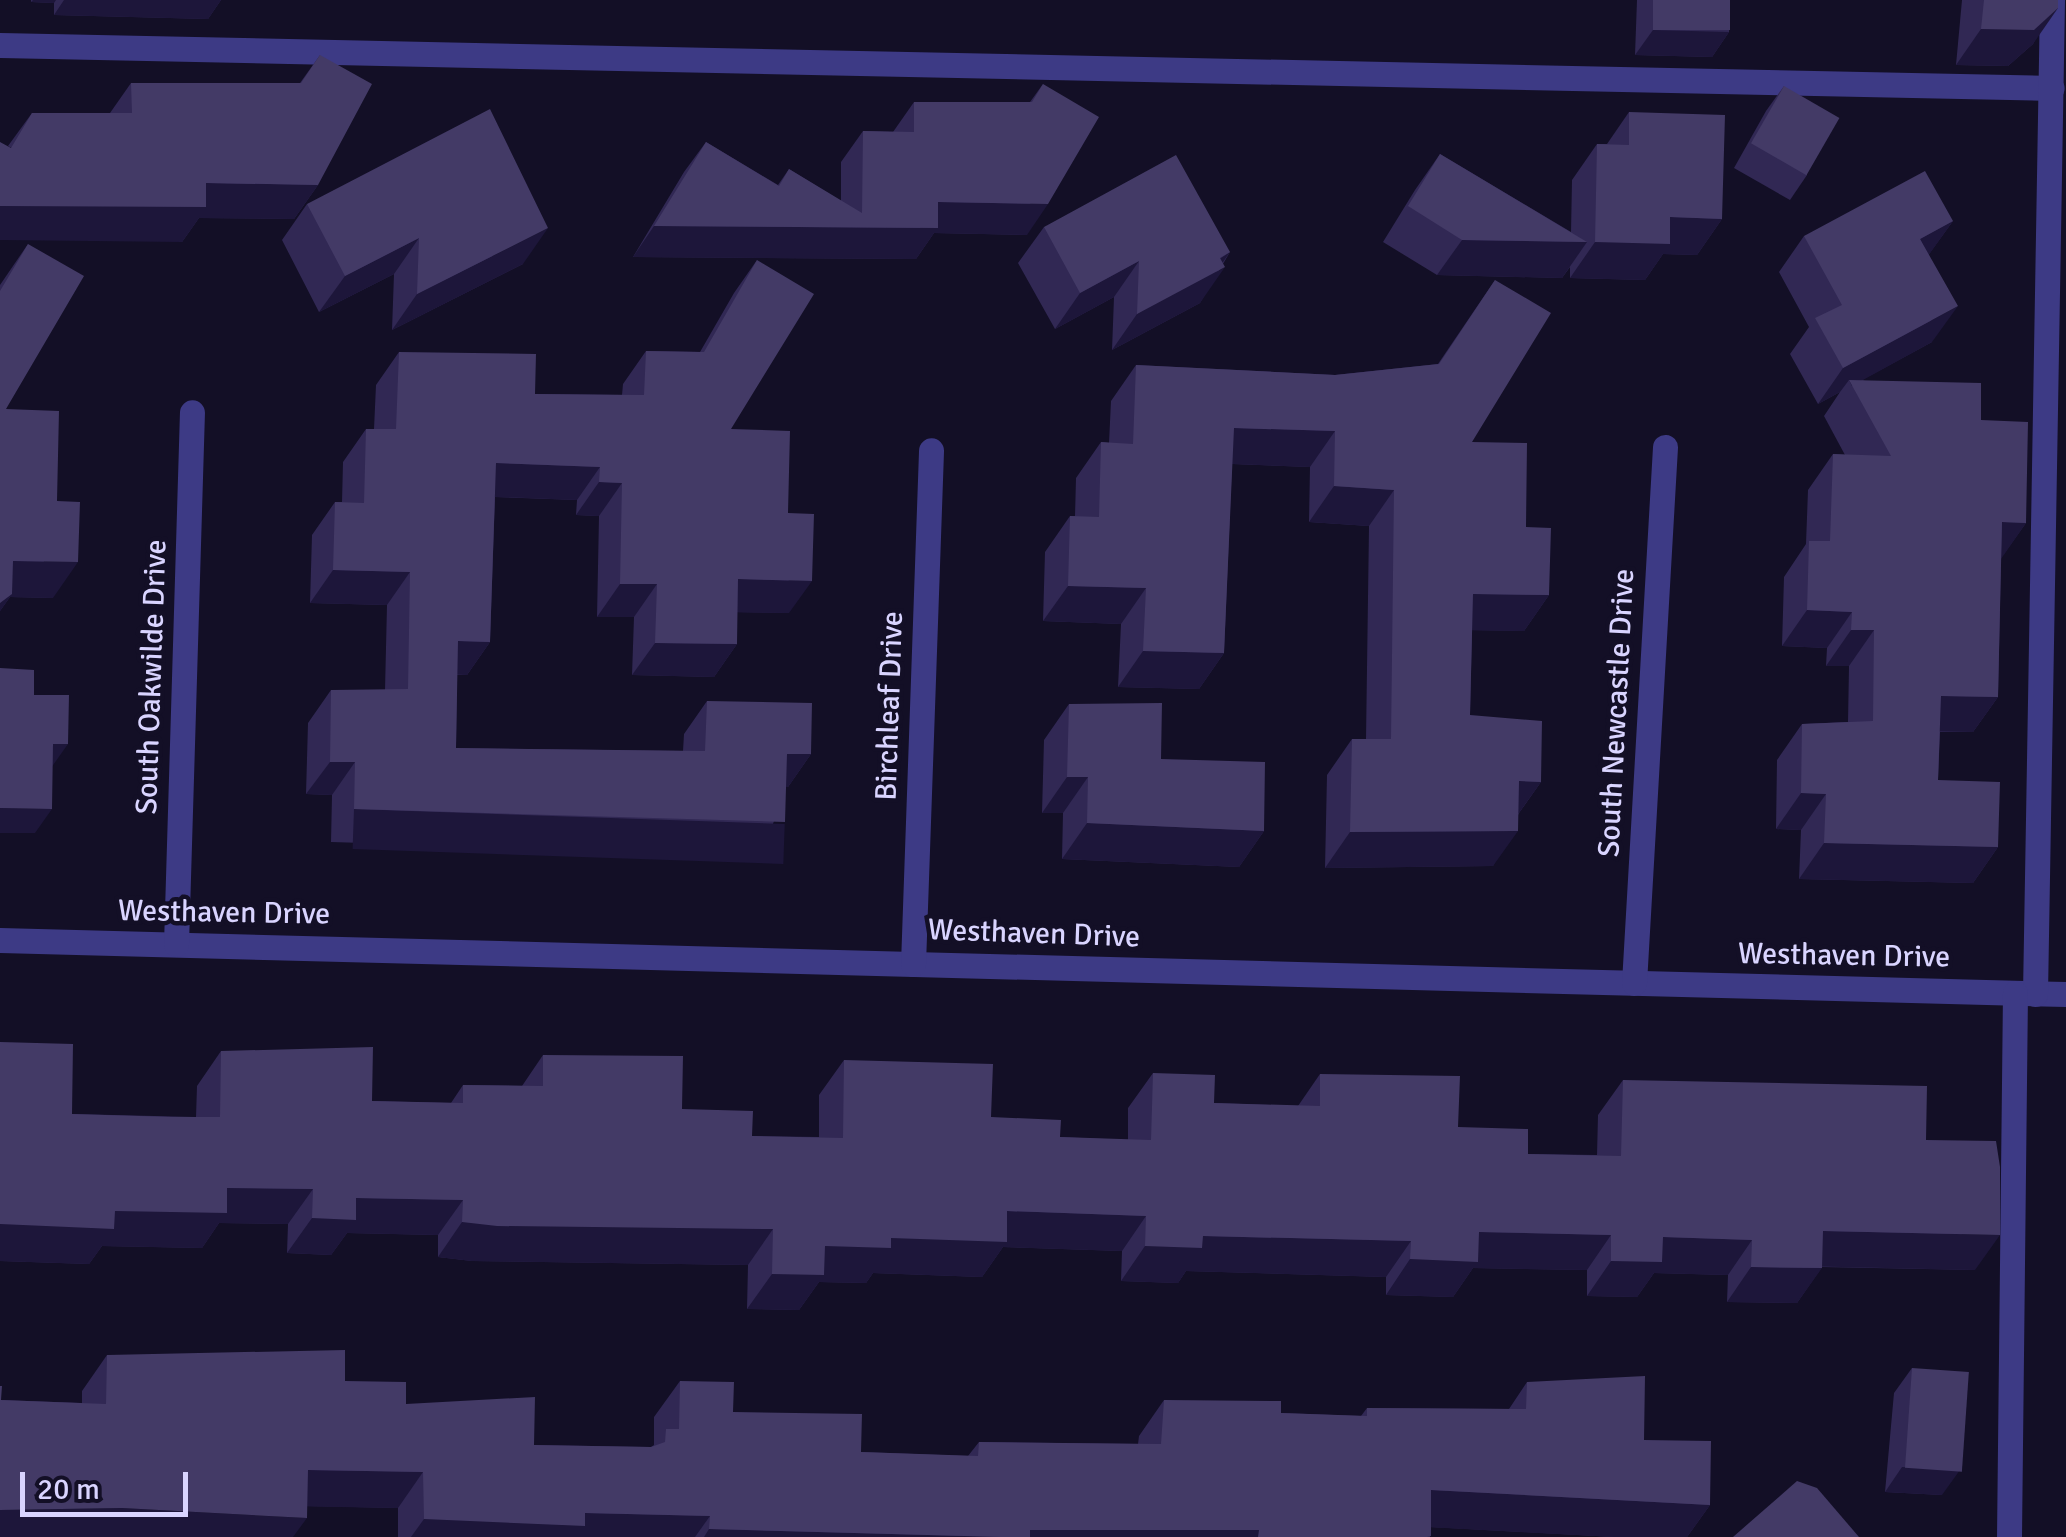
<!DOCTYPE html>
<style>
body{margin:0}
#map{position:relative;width:2066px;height:1537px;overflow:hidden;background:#130f26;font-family:Signika,sans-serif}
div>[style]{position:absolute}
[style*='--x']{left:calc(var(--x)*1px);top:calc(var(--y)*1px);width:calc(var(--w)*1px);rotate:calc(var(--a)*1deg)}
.minor>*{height:25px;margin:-12.5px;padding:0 12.5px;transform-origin:12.5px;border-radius:12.5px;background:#3d3a85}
.wall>*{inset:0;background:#312854}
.shaded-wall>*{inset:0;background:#1d163a;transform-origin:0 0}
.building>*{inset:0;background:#433a66;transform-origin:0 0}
span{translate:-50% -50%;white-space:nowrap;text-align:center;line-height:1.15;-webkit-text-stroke:9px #130f26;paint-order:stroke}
.street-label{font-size:30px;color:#d9d4ff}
.scale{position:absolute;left:20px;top:1472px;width:168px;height:45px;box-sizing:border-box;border:5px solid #d9d4ff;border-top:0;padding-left:12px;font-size:30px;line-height:35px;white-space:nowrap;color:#d9d4ff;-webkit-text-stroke:8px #130f26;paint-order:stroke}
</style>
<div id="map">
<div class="minor">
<div style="--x:0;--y:45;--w:2052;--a:1.2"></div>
<div style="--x:0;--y:940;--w:2067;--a:1.5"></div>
<div style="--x:176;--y:944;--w:532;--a:-88.28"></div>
<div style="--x:913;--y:964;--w:514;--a:-87.99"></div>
<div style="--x:1634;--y:983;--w:537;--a:-86.69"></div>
<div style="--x:2035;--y:994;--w:994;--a:-89.02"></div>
<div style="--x:2009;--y:1537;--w:544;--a:-89.37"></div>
</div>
<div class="wall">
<div style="clip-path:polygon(31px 0,221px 0,208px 19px,54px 15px,54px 3px,31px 2px)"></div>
<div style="clip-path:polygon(1637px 0,1730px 0,1729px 32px,1712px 57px,1635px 55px)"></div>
<div style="clip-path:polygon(1962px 0,2058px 0,2033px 44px,2008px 66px,1956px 65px)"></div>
<div style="clip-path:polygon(320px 55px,318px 185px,294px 219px,199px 218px,182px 242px,8px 146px,32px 113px,110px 113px,131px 83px,300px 83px)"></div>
<div style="clip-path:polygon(1043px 84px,1027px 235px,934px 233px,916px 259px,633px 257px,684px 172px,706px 142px,778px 185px,789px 169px,841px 201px,841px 162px,863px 131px,893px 132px,914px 102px,1030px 102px)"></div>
<div style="clip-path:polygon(1784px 86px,1807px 175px,1790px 200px,1734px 168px,1766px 111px)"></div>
<div style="clip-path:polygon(1629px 112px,1722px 219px,1697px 255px,1663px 254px,1645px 280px,1570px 278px,1570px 267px,1562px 278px,1437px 275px,1383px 242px,1415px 190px,1440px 154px,1571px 232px,1572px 180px,1597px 144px,1607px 144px)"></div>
<div style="clip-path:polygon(307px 204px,523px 264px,392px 330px,394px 274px,319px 312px,282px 240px)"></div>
<div style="clip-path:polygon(1953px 221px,1929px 254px,1932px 342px,1862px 380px,1981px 420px,2026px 523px,2001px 558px,1998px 697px,1973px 732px,1940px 732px,1938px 780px,1998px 847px,1973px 883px,1799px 879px,1801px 830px,1776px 829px,1777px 760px,1802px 724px,1848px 722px,1849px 666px,1826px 666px,1827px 648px,1782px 646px,1784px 577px,1806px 544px,1808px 490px,1833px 454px,1845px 455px,1824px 416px,1840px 392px,1818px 404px,1790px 354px,1809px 327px,1779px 272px,1804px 236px)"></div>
<div style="clip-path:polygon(1044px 227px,1230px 252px,1200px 303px,1112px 350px,1114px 297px,1055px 329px,1018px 263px)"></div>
<div style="clip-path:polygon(28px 244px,6px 409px,53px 598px,10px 597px,0 611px,0 285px)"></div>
<div style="clip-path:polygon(757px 260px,731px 429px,788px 513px,789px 613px,737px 612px,737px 644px,714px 677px,632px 675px,634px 617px,597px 617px,599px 516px,576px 515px,577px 500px,495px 497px,490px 642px,467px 675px,457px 675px,456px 748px,683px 751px,684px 734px,707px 701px,811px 754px,788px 787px,786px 787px,762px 855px,331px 842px,332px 795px,306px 794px,308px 723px,331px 690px,385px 690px,387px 605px,310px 603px,312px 535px,335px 502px,342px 502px,343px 462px,366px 429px,374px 429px,376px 385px,399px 352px,535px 394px,622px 395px,623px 384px,646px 351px,700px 352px,734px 293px)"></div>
<div style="clip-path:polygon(1495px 280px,1472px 442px,1526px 527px,1549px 595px,1524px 631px,1472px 630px,1470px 715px,1541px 782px,1519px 813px,1493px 866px,1325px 868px,1327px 775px,1352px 739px,1366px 739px,1369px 526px,1309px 522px,1310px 467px,1232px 464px,1224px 653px,1199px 689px,1118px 687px,1121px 624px,1043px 621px,1045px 552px,1070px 516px,1075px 516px,1076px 478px,1101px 442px,1109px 443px,1111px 401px,1136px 365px,1335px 375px,1438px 364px)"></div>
<div style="clip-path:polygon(1069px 704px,1161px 759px,1264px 831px,1239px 867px,1062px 859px,1063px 813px,1042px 813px,1044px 740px)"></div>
<div style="clip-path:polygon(0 1042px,72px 1114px,196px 1117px,197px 1086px,221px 1051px,372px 1101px,451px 1103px,463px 1085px,522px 1086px,543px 1055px,752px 1136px,819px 1137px,819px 1095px,844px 1060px,991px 1117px,1060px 1137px,1128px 1140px,1128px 1108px,1153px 1073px,1214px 1103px,1298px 1106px,1320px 1074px,1528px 1154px,1597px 1155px,1598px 1115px,1623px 1080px,1926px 1140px,1975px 1270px,1822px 1267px,1797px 1303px,1727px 1302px,1728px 1275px,1654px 1273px,1637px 1297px,1587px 1296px,1587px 1270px,1473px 1268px,1453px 1297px,1386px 1295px,1386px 1277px,1186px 1271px,1178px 1283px,1121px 1281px,1122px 1251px,1003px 1247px,982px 1277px,873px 1273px,866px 1283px,819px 1282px,799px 1310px,747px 1309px,748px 1265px,472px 1261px,438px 1257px,438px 1235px,347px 1233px,331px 1255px,287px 1253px,288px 1224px,219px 1223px,202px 1248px,102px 1246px,89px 1264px,0 1261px)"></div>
<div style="clip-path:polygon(107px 1355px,345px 1381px,406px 1404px,534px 1445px,651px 1447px,654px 1445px,654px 1417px,680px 1381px,733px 1412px,861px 1452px,968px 1456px,979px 1442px,1138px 1444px,1139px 1436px,1164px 1400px,1281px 1413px,1361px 1416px,1367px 1408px,1509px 1409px,1527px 1382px,1644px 1440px,1710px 1505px,1687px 1537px,1614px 1537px,1431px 1527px,1430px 1537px,398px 1537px,398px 1508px,307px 1506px,1px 1400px,82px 1403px,82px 1391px)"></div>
<div style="clip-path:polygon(1912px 1368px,1942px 1495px,1885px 1492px,1894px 1393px)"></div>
</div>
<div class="shaded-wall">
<div style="clip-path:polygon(33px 0,56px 0,54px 3px,31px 2px)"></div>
<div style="clip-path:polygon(64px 0,221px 0,208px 19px,54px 15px)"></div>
<div style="clip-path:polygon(2058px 8px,2033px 44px,2008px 66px,1956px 65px,1981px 29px)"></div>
<div style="clip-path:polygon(1653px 30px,1729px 32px,1712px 57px,1635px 55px)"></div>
<div style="clip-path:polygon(206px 183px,318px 185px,294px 219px,199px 218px,182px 242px,0 240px,0 206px)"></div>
<div style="clip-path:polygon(938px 202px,1048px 204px,1027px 235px,934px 233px,916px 259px,633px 257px,654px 226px,920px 228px)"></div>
<div style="clip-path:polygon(1670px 217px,1722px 219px,1697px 255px,1663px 254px,1645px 280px,1570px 278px,1595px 242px)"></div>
<div style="clip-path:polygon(1953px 221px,1928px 256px,1920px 239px)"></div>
<div style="clip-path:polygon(548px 228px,523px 264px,392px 330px,417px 294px)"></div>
<div style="clip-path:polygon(419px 238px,394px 274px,319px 312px,345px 276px)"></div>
<div style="clip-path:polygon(1462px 240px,1587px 242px,1562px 278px,1437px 275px)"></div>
<div style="clip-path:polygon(1230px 252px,1216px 272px,1225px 267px,1200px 303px,1112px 350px,1137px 314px)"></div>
<div style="clip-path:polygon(1139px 261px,1114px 297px,1055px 329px,1080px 293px)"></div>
<div style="clip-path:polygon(1958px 306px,1932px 342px,1852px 386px,1849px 380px,1840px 392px,1818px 404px,1843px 368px)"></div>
<div style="clip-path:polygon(1234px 428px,1335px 431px,1310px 467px,1209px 463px)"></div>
<div style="clip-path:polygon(496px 463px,600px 467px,577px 500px,473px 496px)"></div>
<div style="clip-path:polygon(599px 482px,622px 483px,599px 516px,576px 515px)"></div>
<div style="clip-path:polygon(1334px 486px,1394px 490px,1369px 526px,1309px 522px)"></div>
<div style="clip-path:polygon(2002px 522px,2026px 523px,2001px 559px)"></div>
<div style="clip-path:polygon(13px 561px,78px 562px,53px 598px,10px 597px,0 611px,0 603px)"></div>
<div style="clip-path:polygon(333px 570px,410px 572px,387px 605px,310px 603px)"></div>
<div style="clip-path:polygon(738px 579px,812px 581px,789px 613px,715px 612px)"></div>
<div style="clip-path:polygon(620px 584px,657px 584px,634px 617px,597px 617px)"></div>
<div style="clip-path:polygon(1068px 586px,1146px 588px,1121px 624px,1043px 621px)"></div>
<div style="clip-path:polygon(1473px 594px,1549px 595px,1524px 631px,1448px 630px)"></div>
<div style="clip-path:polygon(1807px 610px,1852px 612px,1827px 648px,1782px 646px)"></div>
<div style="clip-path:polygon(1851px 630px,1874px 630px,1849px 666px,1826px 666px)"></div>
<div style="clip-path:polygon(458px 641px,490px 642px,467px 675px,435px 674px)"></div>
<div style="clip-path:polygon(655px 643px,737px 644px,714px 677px,632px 675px)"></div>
<div style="clip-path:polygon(1143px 651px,1224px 653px,1199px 689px,1118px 687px)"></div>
<div style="clip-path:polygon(1941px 696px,1998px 697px,1973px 732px,1916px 731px)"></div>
<div style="clip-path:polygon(53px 744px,68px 744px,51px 768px)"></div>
<div style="clip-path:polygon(787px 754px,811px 754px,788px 787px,764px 787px)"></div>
<div style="clip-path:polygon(330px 762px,355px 762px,332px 795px,306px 794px)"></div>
<div style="clip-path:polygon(1067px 777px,1088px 777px,1063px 813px,1042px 813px)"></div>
<div style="clip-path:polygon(1519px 781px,1541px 782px,1516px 817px)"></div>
<div style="clip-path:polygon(1801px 793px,1826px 794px,1801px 830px,1776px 829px)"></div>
<div style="clip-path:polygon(0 808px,52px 809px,35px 833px,0 833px)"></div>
<div style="left:354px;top:809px;width:431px;height:40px;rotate:2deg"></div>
<div style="clip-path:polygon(1087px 823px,1264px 831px,1239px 867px,1062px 859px)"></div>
<div style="clip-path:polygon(1518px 831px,1493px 866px,1325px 868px,1350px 832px)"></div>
<div style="clip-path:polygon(1824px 843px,1998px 847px,1973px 883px,1799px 879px)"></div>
<div style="clip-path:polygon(227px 1188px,313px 1189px,288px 1224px,219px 1223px,202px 1248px,102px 1246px,89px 1264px,0 1261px,0 1224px)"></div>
<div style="clip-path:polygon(356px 1198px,463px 1200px,438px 1235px,347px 1233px,331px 1255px,287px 1253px,312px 1218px)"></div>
<div style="clip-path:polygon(1007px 1211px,1146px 1216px,1122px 1251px,1003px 1247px,982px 1277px,873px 1273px,866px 1283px,819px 1282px,799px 1310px,747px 1309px,772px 1274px,825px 1246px)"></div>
<div style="clip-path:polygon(462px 1222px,773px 1229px,748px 1265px,472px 1261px,438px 1257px)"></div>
<div style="clip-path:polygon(1823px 1231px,2000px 1235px,1975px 1270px,1798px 1266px)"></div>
<div style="clip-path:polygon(1479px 1232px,1611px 1235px,1587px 1270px,1473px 1268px,1453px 1297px,1386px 1295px,1410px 1259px)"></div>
<div style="clip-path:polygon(1203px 1236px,1411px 1241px,1386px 1277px,1186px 1271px,1178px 1283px,1121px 1281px,1145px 1246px)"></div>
<div style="clip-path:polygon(1663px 1237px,1752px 1240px,1728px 1275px,1654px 1273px,1637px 1297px,1587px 1296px,1611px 1261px)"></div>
<div style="clip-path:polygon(1751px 1267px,1822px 1268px,1797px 1303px,1727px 1302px)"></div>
<div style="clip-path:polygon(1902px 1467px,1960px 1470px,1942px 1495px,1885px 1492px)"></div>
<div style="clip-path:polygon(308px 1470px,423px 1472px,398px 1508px,283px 1506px)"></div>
<div style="clip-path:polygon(1431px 1490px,1710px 1505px,1687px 1537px,1614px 1537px,1406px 1526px)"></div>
<div style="clip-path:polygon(122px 1508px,307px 1518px,293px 1537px,0 1537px,0 1510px)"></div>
<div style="clip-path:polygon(585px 1513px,710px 1516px,695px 1537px,411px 1537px,424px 1519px)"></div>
<div style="clip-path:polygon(709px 1529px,1001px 1537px,704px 1537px)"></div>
<div style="left:1030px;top:1530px;width:229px;height:8px"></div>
</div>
<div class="building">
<div style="left:1653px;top:0;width:77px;height:30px"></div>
<div style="clip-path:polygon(1984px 0,2058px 0,2058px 8px,2034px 30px,1981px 29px)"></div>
<div style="clip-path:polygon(320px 55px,372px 84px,318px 185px,206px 183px,206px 207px,0 206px,0 142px,11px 148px,32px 113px,132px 113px,131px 83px,301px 83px)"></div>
<div style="clip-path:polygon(1043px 84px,1099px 117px,1048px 204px,938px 202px,938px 228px,654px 226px,706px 142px,779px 186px,789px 169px,862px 213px,863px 131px,914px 132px,914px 102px,1032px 102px)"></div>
<div style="left:1784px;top:86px;width:64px;height:66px;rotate:30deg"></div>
<div style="clip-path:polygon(490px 109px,548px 228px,417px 294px,419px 238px,345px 276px,307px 204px)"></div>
<div style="clip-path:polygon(1629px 112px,1725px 115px,1722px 219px,1670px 217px,1670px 244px,1595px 242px,1597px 144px,1629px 145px)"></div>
<div style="clip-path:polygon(1440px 154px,1587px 242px,1462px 240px,1408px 206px)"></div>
<div style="clip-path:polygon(1176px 155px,1230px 252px,1220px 258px,1225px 267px,1137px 314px,1139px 261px,1080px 293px,1044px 227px)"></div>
<div style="clip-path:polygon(1925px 171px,1953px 221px,1920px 239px,1958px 306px,1843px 368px,1815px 318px,1842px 305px,1804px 236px)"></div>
<div style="clip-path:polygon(28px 244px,84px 276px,6px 409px,59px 411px,57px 501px,80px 502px,78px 562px,13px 561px,12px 594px,0 603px,0 291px)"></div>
<div style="clip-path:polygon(757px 260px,814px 294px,731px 429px,790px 431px,788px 513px,814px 514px,812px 581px,738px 579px,737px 644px,655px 643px,657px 584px,620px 584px,622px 483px,599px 482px,600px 467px,496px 463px,490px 642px,458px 641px,456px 748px,705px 751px,707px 701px,812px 703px,811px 754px,787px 754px,785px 822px,354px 809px,355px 762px,330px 762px,331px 690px,408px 689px,410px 572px,333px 570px,335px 502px,364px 503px,366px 429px,396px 429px,399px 352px,536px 354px,535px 394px,644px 395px,646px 351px,704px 352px)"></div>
<div style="clip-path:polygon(1495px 280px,1551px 313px,1472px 442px,1527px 443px,1526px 527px,1551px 528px,1549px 595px,1473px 594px,1470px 715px,1542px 721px,1541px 782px,1519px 781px,1518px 831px,1350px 832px,1352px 739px,1391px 739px,1394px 490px,1334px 486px,1335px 431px,1234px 428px,1224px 653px,1143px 651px,1146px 588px,1068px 586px,1070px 516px,1099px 517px,1101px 442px,1133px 444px,1136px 365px,1335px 375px,1439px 364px)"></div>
<div style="clip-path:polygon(1849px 380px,1981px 383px,1981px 420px,2028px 422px,2026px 523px,2002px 522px,1998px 697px,1941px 696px,1938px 780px,2000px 782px,1998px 847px,1824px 843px,1826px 794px,1801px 793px,1802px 724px,1873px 721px,1874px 630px,1851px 630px,1852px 612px,1807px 610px,1809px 541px,1830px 541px,1833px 454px,1891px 456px)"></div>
<div style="clip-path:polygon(0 668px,34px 670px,34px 695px,69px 695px,68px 744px,53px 744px,52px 809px,0 808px)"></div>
<div style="clip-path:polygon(1162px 703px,1161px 759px,1265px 762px,1264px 831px,1087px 823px,1088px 777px,1067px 777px,1069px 704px)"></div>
<div style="clip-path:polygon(0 1042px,73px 1044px,72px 1114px,172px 1117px,220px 1117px,221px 1051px,373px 1047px,372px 1101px,463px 1103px,463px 1085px,543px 1086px,543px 1055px,683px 1056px,682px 1109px,753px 1111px,752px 1136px,843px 1138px,844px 1060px,993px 1064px,991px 1117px,1061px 1120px,1060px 1137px,1151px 1140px,1153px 1073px,1215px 1075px,1214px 1103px,1320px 1106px,1320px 1074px,1460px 1076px,1458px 1127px,1528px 1129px,1528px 1154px,1621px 1156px,1623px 1080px,1927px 1086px,1926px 1140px,1996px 1141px,2000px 1167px,2000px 1235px,1823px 1231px,1822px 1268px,1751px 1267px,1752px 1240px,1663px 1237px,1662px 1262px,1611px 1261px,1611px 1235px,1479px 1232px,1478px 1262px,1410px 1259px,1411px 1241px,1203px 1236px,1202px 1248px,1145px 1246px,1146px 1216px,1007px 1211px,1007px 1242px,891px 1238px,891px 1248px,825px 1246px,824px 1275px,772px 1274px,773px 1229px,497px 1226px,462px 1222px,463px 1200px,356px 1198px,356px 1220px,312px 1218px,313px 1189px,227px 1188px,227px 1213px,115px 1211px,114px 1229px,0 1224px)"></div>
<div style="clip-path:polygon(345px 1350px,345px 1381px,406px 1382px,406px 1404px,535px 1397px,534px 1445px,651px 1447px,665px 1442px,666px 1429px,679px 1429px,680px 1381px,734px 1382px,733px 1412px,862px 1414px,861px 1452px,978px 1456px,979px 1442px,1161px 1444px,1164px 1400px,1281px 1401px,1281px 1413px,1367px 1416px,1367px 1408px,1526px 1409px,1527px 1382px,1645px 1376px,1644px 1440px,1711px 1441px,1710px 1505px,1431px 1490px,1431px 1536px,1427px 1537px,1258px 1537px,1259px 1530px,1030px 1530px,1030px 1537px,1001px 1537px,709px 1529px,710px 1516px,585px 1513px,585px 1526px,424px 1519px,423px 1472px,308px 1470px,307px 1518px,122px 1508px,0 1510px,0 1386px,2px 1386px,1px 1400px,106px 1404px,107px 1355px)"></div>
<div style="left:1912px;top:1368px;width:57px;height:100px;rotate:4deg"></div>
<div style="clip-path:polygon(1797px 1481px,1817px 1488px,1859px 1537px,1733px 1537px)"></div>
</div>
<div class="street-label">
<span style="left:152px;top:677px;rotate:-88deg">South Oakwilde Drive</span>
<span style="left:890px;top:706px;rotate:-88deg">Birchleaf Drive</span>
<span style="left:1617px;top:713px;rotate:-87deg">South Newcastle Drive</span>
<span style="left:224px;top:913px;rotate:1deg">Westhaven Drive</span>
<span style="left:1034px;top:934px;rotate:2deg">Westhaven Drive</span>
<span style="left:1844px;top:956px;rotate:1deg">Westhaven Drive</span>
</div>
<div class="scale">20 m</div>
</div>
